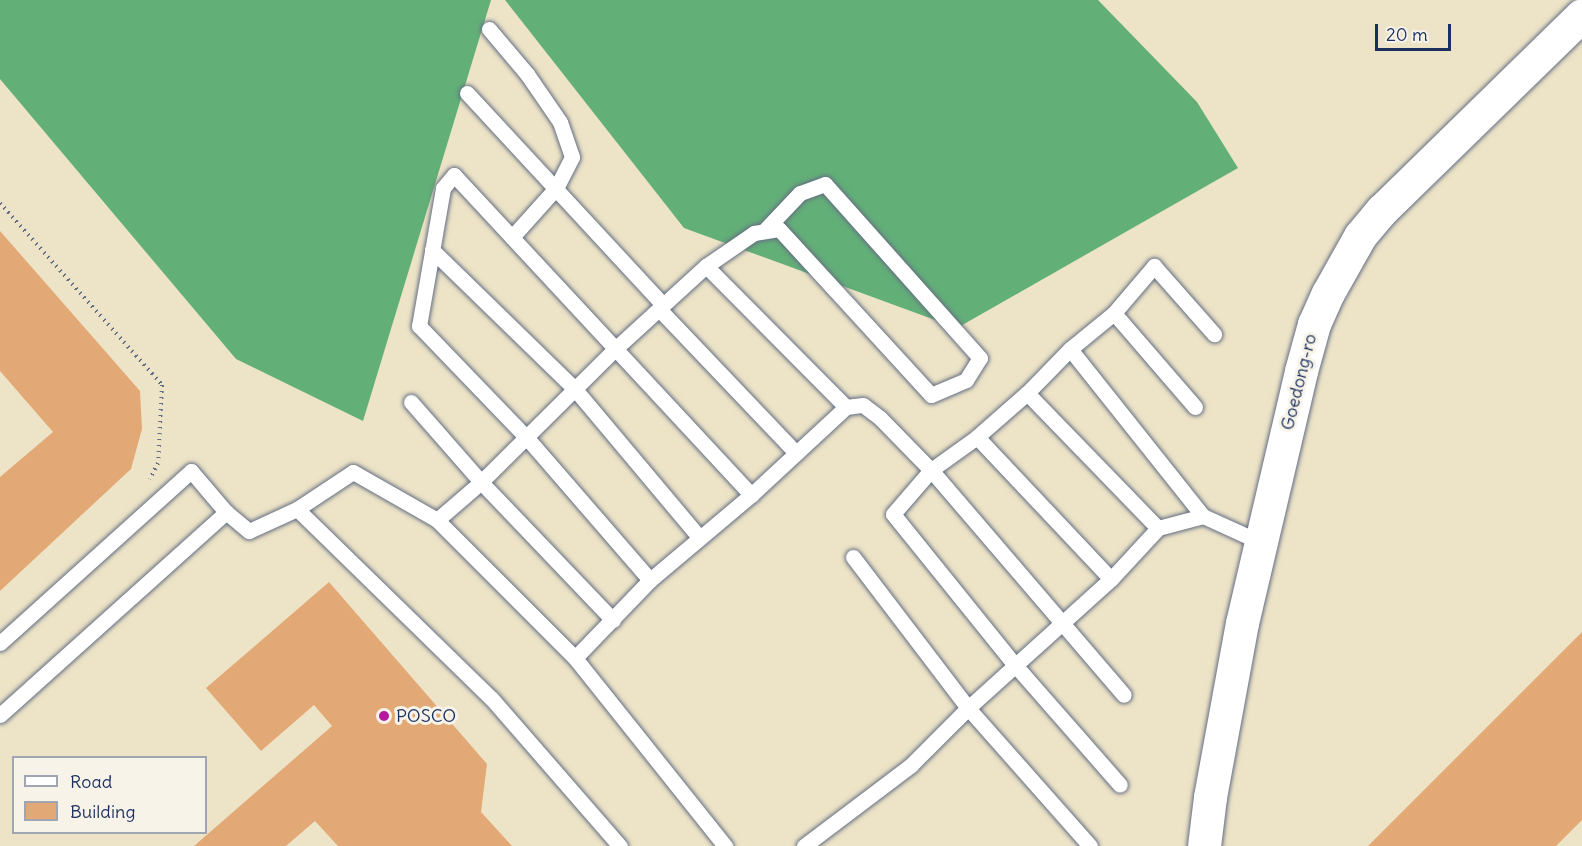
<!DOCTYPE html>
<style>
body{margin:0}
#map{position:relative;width:1582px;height:846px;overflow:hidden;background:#ede4c7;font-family:Delius,sans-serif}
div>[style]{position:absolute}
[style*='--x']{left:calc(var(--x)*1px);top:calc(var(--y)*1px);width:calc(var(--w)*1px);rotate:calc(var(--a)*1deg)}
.forest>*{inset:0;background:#63af78}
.building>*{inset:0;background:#e2a976}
.path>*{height:4px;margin-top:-2px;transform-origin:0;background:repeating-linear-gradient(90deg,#646e83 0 1.5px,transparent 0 6px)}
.roads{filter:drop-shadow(0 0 2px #646e83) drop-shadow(0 0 2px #646e83)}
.service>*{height:15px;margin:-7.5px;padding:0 7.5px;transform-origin:7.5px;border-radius:7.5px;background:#fff}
.tertiary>*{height:33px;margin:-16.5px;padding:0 16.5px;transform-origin:16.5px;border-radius:16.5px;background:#fff}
.dots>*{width:16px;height:16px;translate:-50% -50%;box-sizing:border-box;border:3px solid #f7f3e8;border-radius:50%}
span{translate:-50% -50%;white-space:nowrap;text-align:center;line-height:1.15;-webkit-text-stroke:6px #f7f3e8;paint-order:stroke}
.street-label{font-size:18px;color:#1b2f5e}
.poi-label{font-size:18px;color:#1b2f5e}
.left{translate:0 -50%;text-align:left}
.legend{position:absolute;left:12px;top:756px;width:195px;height:78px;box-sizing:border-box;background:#f7f3e8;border:2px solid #9fa5b1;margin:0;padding:8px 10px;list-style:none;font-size:18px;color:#1b2f5e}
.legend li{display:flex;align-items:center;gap:12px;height:30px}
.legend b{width:30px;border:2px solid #9fa5b1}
.scale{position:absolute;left:1375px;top:24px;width:76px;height:27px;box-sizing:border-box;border:3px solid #1b2f5e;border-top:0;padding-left:8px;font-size:18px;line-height:21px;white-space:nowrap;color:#1b2f5e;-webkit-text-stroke:4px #f7f3e8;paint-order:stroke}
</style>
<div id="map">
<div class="forest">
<div style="clip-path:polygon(0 0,491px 0,363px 421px,236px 359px,0 79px)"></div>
<div style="clip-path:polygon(505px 0,1098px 0,1197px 102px,1238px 168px,957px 328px,684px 228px)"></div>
</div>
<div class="building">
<div style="clip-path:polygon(0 231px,140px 391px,142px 429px,131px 469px,0 591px,0 477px,53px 432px,0 371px)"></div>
<div style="clip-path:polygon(329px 582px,487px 764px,481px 812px,512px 846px,338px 846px,315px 821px,286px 846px,194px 846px,332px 726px,314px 705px,261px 751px,206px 688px)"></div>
<div style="clip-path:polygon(1582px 632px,1582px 820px,1556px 846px,1368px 846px)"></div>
</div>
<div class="path">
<div style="--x:0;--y:203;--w:244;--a:48.3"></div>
<div style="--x:162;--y:385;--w:78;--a:92.9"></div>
<div style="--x:158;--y:463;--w:18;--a:117"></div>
</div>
<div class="roads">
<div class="service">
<div style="--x:489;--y:29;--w:59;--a:49.8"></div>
<div style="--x:527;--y:74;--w:58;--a:55.5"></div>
<div style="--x:560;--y:122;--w:37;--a:71"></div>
<div style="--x:572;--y:157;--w:35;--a:117"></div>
<div style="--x:556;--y:188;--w:66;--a:131.9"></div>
<div style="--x:467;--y:93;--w:289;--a:47.2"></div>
<div style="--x:432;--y:250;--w:198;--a:44.2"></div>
<div style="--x:574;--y:388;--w:194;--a:50"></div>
<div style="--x:706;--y:266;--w:58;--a:-34.5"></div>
<div style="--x:754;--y:233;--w:25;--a:-9"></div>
<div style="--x:779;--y:229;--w:225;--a:47.5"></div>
<div style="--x:931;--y:395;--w:38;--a:-23"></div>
<div style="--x:966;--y:380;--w:26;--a:-58"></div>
<div style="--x:980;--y:358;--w:233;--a:-131.7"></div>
<div style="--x:825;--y:184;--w:27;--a:160"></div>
<div style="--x:800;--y:193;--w:52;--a:133.5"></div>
<div style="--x:659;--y:309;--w:199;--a:46.4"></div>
<div style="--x:1114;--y:313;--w:57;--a:140.7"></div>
<div style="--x:1070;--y:349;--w:62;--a:134.3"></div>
<div style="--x:1027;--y:393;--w:67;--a:138.7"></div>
<div style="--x:977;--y:437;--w:57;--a:144.3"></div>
<div style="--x:931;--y:470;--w:58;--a:130.8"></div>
<div style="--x:893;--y:514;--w:194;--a:51.1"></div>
<div style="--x:1015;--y:665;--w:159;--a:48.8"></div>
<div style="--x:1070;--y:349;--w:213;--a:51.5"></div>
<div style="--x:1027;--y:393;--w:188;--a:45.9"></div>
<div style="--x:411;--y:402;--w:106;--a:48.8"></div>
<div style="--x:481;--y:482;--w:191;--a:46.3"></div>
<div style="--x:846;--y:407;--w:17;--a:-7"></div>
<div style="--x:863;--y:405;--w:21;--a:37"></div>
<div style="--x:880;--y:418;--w:73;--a:45.6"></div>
<div style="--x:931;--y:470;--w:296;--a:49.4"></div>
<div style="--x:1195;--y:407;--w:124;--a:-130.8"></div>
<div style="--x:1114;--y:313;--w:62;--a:-49.6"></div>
<div style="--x:1154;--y:266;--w:91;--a:48.6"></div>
<div style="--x:977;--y:437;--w:195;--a:46.7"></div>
<div style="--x:297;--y:509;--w:67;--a:-33.5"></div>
<div style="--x:353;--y:472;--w:97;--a:29.7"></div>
<div style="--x:437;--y:520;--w:195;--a:45"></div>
<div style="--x:575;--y:658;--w:241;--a:51.4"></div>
<div style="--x:437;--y:520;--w:58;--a:-40.8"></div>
<div style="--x:481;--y:482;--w:189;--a:-44.8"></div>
<div style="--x:615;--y:349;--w:123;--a:-42.4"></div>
<div style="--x:706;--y:266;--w:199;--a:45.2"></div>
<div style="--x:846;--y:407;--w:129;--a:137.2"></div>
<div style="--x:751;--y:495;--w:132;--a:139.9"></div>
<div style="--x:650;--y:580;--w:108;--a:133.9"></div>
<div style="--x:853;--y:557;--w:190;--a:52.7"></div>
<div style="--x:968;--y:708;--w:184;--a:48.5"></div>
<div style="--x:650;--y:580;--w:189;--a:-130.9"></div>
<div style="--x:526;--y:437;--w:154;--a:-133.9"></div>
<div style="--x:419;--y:326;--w:140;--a:-80.1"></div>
<div style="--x:443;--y:188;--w:17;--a:-50"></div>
<div style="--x:454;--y:175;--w:437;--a:47.1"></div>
<div style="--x:0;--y:643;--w:257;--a:-42"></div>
<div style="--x:191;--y:471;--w:54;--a:49.5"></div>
<div style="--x:0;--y:715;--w:304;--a:-41.9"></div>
<div style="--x:226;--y:512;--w:30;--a:40"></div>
<div style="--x:249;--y:531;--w:53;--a:-24.6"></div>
<div style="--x:297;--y:509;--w:272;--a:44.3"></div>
<div style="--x:492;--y:699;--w:195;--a:49"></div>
<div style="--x:804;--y:846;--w:134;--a:-37.1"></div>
<div style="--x:911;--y:765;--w:81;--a:-45"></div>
<div style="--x:968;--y:708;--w:193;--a:-42.1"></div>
<div style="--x:1111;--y:579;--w:69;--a:-47.3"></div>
<div style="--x:1158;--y:528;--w:47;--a:-14.9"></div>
<div style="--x:1203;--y:516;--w:63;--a:24.5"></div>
</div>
<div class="tertiary">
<div style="--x:1204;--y:846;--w:49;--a:-83"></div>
<div style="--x:1210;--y:797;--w:177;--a:-79.6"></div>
<div style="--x:1242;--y:623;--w:259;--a:-76.8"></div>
<div style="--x:1301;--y:371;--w:49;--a:-74.5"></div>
<div style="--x:1314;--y:324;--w:34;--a:-66"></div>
<div style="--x:1328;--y:293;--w:65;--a:-60.7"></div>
<div style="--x:1360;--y:236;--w:34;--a:-50"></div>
<div style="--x:1382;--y:210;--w:279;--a:-44.3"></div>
</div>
</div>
<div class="dots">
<div style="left:384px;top:716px;background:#b5179e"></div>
</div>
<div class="street-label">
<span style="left:1299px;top:382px;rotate:-76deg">Goedong-ro</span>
</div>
<div class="poi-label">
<span class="left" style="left:396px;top:716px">POSCO</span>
</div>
<ul class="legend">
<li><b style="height:8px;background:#fff"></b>Road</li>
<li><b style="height:16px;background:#e2a976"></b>Building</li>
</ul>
<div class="scale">20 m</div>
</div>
